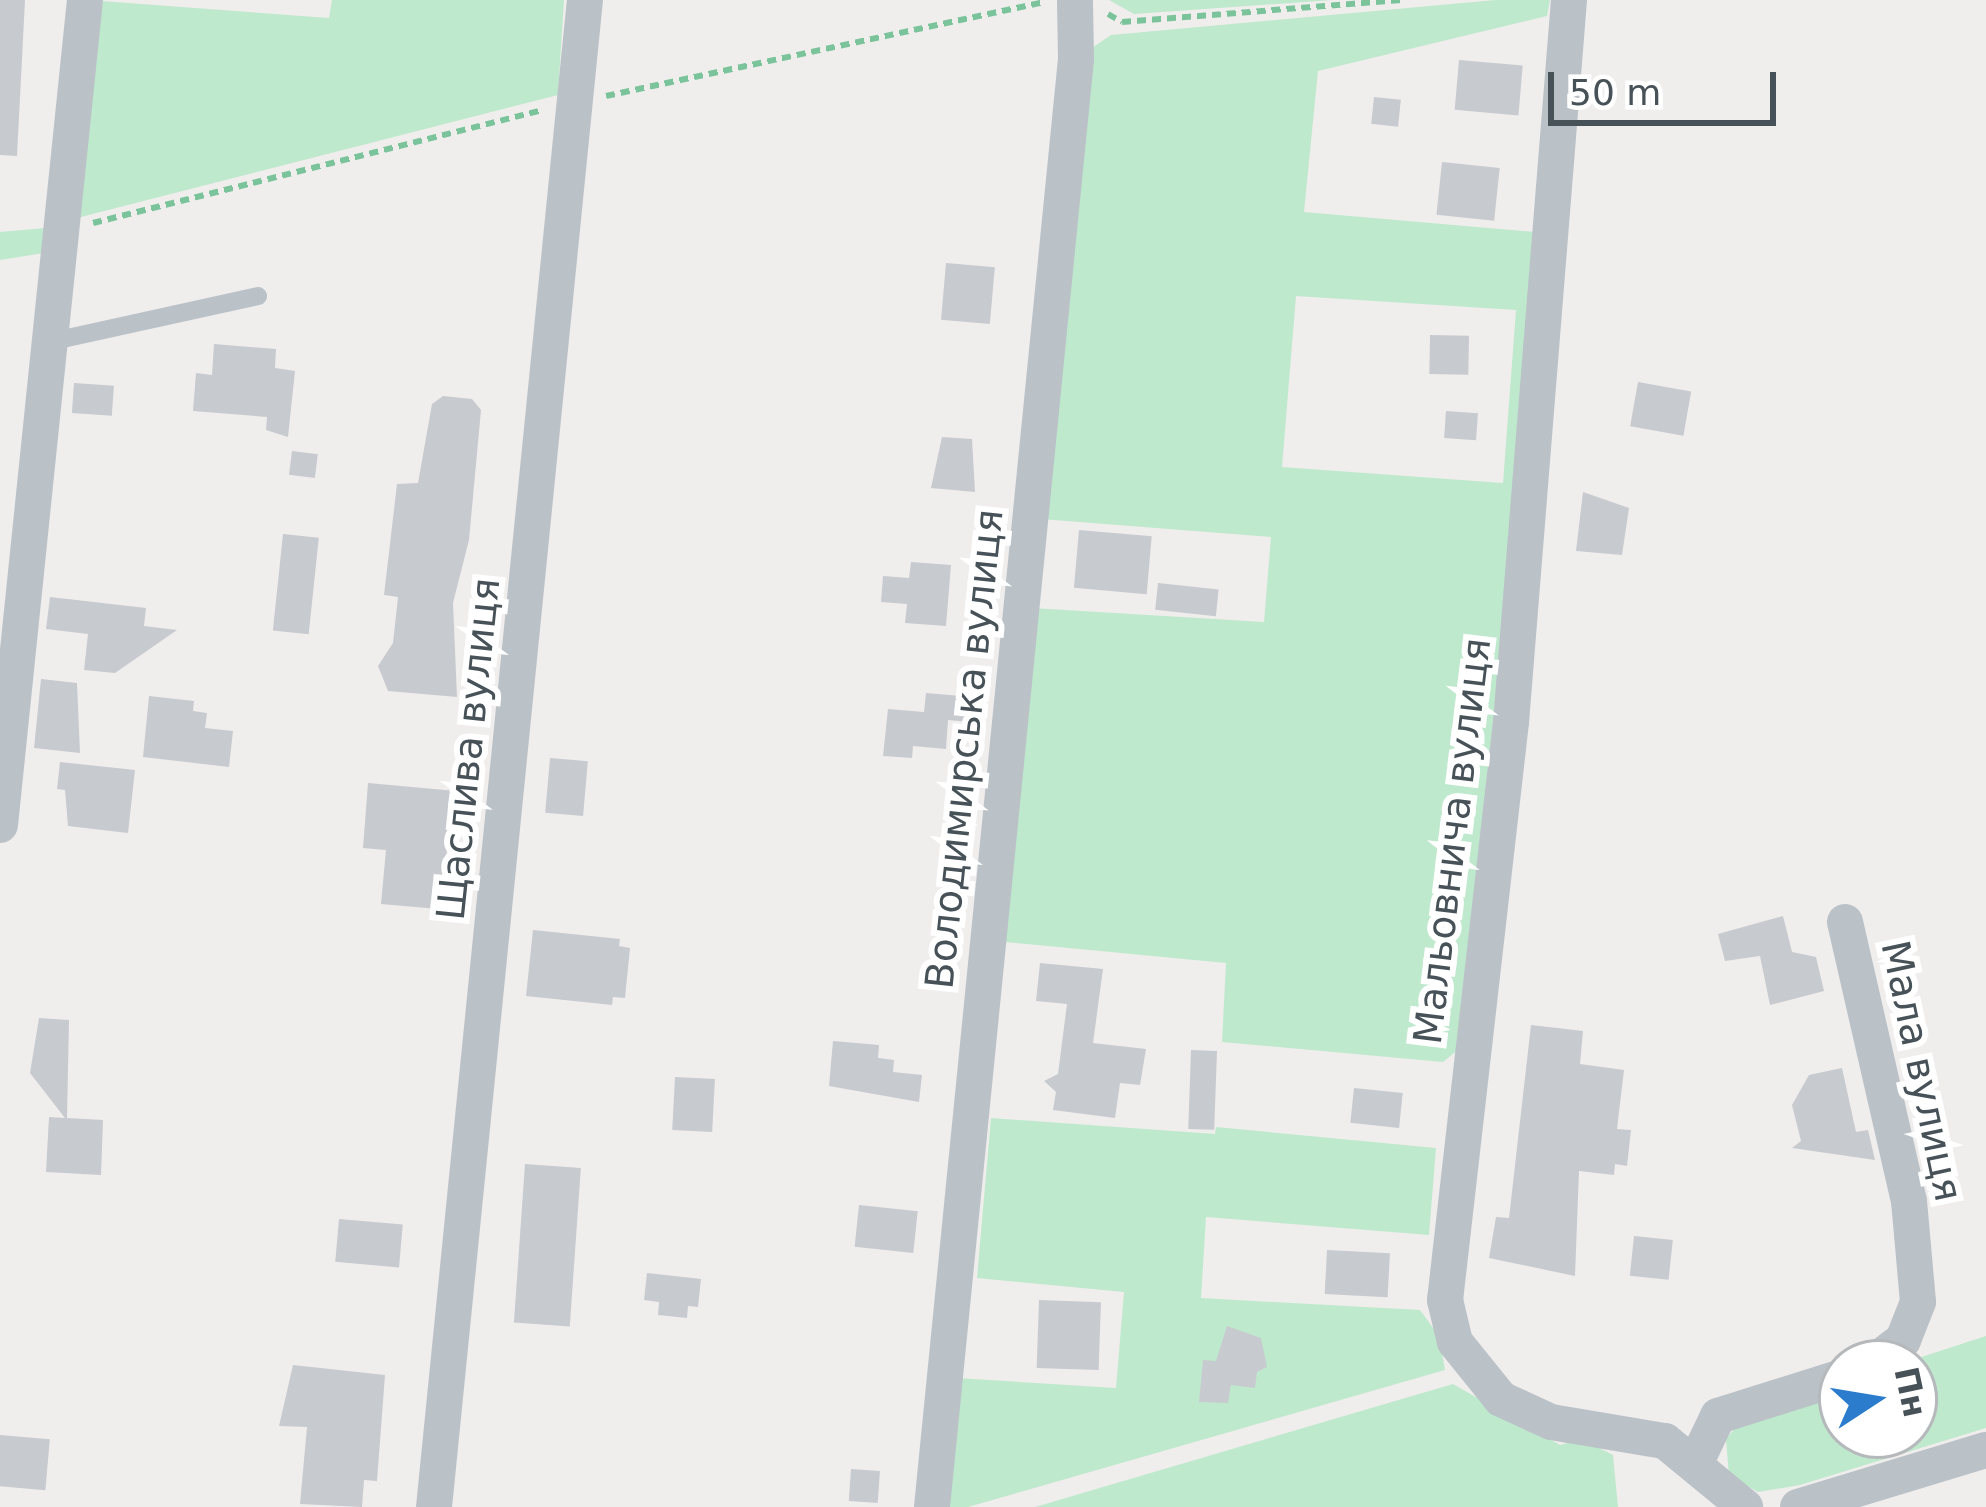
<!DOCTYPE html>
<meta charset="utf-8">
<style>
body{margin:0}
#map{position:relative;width:1986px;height:1507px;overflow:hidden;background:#f0eded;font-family:"DejaVu Sans",sans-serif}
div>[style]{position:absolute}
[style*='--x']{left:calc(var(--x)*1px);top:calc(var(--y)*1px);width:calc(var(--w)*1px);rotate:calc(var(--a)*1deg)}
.green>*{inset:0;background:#bfe9cd}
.building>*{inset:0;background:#c7cacf;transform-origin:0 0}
.path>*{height:6px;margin-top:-3px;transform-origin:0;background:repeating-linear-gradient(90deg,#7bc49b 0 9px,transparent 0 15px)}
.lane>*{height:18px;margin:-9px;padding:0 9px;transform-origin:9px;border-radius:9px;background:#bac2c8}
.street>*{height:36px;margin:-18px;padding:0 18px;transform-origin:18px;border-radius:18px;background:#bac2c8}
span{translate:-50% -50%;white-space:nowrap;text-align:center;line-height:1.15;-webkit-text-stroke:12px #fff;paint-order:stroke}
.street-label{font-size:39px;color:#475158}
.north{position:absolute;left:1818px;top:1339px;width:120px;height:120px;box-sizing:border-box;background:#fff;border:3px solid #b5b9bc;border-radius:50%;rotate:78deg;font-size:33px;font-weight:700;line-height:48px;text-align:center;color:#475158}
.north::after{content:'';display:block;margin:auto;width:42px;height:54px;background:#2b7ccc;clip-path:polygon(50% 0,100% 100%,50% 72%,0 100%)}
.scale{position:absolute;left:1548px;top:72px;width:228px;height:54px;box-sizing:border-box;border:6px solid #475158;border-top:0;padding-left:15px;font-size:36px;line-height:42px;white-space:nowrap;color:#475158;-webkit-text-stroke:9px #fff;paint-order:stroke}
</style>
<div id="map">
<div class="green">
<div style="clip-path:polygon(332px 0,564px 0,558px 95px,73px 219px,101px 1px,329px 18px)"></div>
<div style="clip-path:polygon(1109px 0,1333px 0,1134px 14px)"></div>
<div style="clip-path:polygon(evenodd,1495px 0,1550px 0,1547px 16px,1318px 71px,1304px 212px,1535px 232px,1520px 479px,1459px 1049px,1443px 1062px,1222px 1042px,1226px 963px,1005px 942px,1032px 608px,1264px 622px,1271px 537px,1041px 519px,1086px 52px,1111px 35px,1495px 0,1296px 296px,1516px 310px,1503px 483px,1282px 467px,1296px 296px)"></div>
<div style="clip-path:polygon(45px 228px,44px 253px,0 260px,0 232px)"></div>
<div style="clip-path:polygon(991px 1118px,1215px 1134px,1216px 1127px,1436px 1148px,1429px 1235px,1206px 1217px,1201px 1298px,1420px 1310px,1439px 1336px,1445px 1370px,968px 1507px,944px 1507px,957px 1378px,1116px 1388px,1124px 1292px,977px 1278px)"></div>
<div style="clip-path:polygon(1986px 1336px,1986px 1428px,1800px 1485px,1758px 1492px,1729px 1476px,1726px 1439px,1747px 1414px,1842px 1385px,1842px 1435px,1914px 1435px,1914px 1363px,1903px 1363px)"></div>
<div style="clip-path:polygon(1453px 1384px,1560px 1445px,1581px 1439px,1613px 1455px,1618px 1507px,1035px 1507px)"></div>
</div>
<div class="building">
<div style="clip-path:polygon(0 0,25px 0,17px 156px,0 155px)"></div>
<div style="left:1459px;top:60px;width:64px;height:50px;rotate:5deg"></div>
<div style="left:1374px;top:97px;width:27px;height:27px;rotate:6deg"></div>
<div style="left:1442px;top:162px;width:58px;height:53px;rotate:6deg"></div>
<div style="left:946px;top:263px;width:49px;height:57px;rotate:5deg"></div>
<div style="left:1430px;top:335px;width:39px;height:39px;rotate:1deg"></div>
<div style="clip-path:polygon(214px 344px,276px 349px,275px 368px,295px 371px,288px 437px,266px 430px,267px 417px,193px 411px,196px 373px,212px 375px)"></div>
<div style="left:1638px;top:382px;width:54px;height:45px;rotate:10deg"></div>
<div style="left:74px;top:383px;width:40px;height:30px;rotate:4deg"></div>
<div style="clip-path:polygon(443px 396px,472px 399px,481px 410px,469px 540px,453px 603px,457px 697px,388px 691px,378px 666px,393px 643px,398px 597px,384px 595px,397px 484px,418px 483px,432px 404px)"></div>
<div style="left:1446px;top:411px;width:32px;height:27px;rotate:4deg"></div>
<div style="clip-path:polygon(942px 437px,972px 439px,975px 492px,931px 488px)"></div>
<div style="left:292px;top:451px;width:26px;height:24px;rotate:7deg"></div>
<div style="clip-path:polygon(1583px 492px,1629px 508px,1622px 555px,1576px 551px)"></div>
<div style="left:1079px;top:530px;width:73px;height:58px;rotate:5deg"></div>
<div style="left:283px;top:534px;width:36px;height:97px;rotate:6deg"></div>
<div style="clip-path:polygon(911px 562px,951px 565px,946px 626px,905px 623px,907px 604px,881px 602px,883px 576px,909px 578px)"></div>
<div style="left:1158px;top:583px;width:61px;height:27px;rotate:6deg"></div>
<div style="clip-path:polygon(50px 597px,146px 608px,144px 626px,177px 630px,115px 673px,84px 670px,88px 634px,46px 629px)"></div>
<div style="clip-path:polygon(41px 679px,77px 683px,80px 753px,34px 748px)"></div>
<div style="clip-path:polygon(926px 693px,984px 698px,982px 723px,948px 720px,946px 749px,913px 746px,912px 758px,883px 756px,888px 709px,924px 712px)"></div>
<div style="clip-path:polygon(149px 696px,194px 701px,193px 711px,207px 713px,205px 728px,233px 731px,229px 767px,143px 757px)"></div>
<div style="left:550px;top:758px;width:38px;height:55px;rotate:5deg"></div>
<div style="clip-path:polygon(60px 762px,135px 770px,128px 833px,68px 826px,65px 790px,57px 789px)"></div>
<div style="clip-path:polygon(368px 783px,456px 791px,438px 909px,381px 904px,386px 850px,363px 848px)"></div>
<div style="clip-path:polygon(1783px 916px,1792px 952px,1816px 957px,1824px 991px,1770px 1005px,1760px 956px,1725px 961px,1718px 934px)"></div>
<div style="clip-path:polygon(533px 930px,620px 939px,619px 946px,630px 948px,625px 998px,613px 997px,612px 1005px,526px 996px)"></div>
<div style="clip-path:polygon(1040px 963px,1103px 969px,1093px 1043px,1146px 1049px,1140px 1085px,1120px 1083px,1115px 1118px,1053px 1110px,1056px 1092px,1044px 1081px,1058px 1074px,1067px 1004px,1036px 1001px)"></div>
<div style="clip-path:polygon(39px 1018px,69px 1020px,67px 1118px,103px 1120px,101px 1175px,46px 1172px,49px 1117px,65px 1118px,30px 1073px)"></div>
<div style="clip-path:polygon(1531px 1025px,1583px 1031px,1580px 1064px,1624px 1070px,1617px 1129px,1631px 1130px,1627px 1166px,1615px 1164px,1614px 1175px,1579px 1171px,1575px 1276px,1489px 1258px,1496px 1217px,1509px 1218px)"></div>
<div style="clip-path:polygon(833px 1041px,879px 1045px,878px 1058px,894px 1060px,893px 1072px,922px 1075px,919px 1102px,829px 1086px)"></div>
<div style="left:1191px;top:1050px;width:26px;height:79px;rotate:2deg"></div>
<div style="clip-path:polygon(1842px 1068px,1856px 1132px,1868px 1130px,1875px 1160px,1792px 1148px,1801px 1141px,1792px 1105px,1809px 1075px)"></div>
<div style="left:675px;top:1077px;width:40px;height:53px;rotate:3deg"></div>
<div style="left:1354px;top:1088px;width:49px;height:35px;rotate:6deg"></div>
<div style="left:525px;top:1164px;width:56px;height:159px;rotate:4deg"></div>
<div style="left:859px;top:1205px;width:59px;height:42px;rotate:6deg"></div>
<div style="left:339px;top:1219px;width:64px;height:43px;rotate:5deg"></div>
<div style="left:1634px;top:1236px;width:39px;height:40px;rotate:6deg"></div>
<div style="left:1327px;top:1250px;width:63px;height:44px;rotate:3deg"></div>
<div style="clip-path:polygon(647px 1273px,701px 1279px,698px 1307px,688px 1306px,687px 1318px,658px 1315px,659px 1302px,644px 1300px)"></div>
<div style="left:1039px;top:1300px;width:62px;height:68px;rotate:2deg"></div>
<div style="clip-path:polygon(1227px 1326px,1261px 1338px,1267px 1367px,1257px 1372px,1255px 1388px,1231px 1385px,1228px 1403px,1199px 1402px,1203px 1360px,1216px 1361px)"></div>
<div style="clip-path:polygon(293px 1365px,385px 1375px,377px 1481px,364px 1480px,362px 1507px,300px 1504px,307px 1427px,279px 1426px)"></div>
<div style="left:0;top:1435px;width:50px;height:51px;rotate:5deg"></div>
<div style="left:851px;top:1469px;width:29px;height:32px;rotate:4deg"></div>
</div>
<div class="path">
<div style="--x:1108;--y:14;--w:16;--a:30"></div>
<div style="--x:1122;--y:22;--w:283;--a:-4.5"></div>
<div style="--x:606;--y:96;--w:448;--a:-12.1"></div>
<div style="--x:93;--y:223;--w:461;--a:-14.1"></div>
</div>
<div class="lane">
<div style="--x:49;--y:342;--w:214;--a:-12.4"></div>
</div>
<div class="street">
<div style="--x:1569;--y:0;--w:724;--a:94.59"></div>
<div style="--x:1511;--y:722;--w:582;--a:96.51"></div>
<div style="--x:1445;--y:1300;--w:43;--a:76.6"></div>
<div style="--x:1455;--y:1342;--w:73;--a:51.1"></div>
<div style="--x:1501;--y:1399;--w:55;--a:24.7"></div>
<div style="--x:1551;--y:1422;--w:116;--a:9.5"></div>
<div style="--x:1665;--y:1441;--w:104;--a:39.5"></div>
<div style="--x:0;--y:825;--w:829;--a:-84.12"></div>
<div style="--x:1845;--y:922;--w:286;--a:77.1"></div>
<div style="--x:1909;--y:1201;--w:101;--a:84.9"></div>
<div style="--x:1918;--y:1302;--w:41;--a:111.5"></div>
<div style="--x:1903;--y:1340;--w:38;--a:143"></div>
<div style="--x:1696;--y:1462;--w:51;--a:-64.4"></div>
<div style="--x:1718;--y:1416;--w:130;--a:-17.5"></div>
<div style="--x:434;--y:1507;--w:1515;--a:-84.28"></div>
<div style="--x:932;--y:1507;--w:1455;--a:-84.32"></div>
<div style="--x:1076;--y:59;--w:59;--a:-91"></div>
<div style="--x:1798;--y:1507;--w:196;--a:-16.9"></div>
</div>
<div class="street-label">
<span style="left:469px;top:749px;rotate:-84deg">Щаслива вулиця</span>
<span style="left:965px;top:749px;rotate:-84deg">Володимирська вулиця</span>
<span style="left:1453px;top:841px;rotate:-83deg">Мальовнича вулиця</span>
<span style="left:1921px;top:1071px;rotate:78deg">Мала вулиця</span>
</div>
<div class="north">Пн</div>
<div class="scale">50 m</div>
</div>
